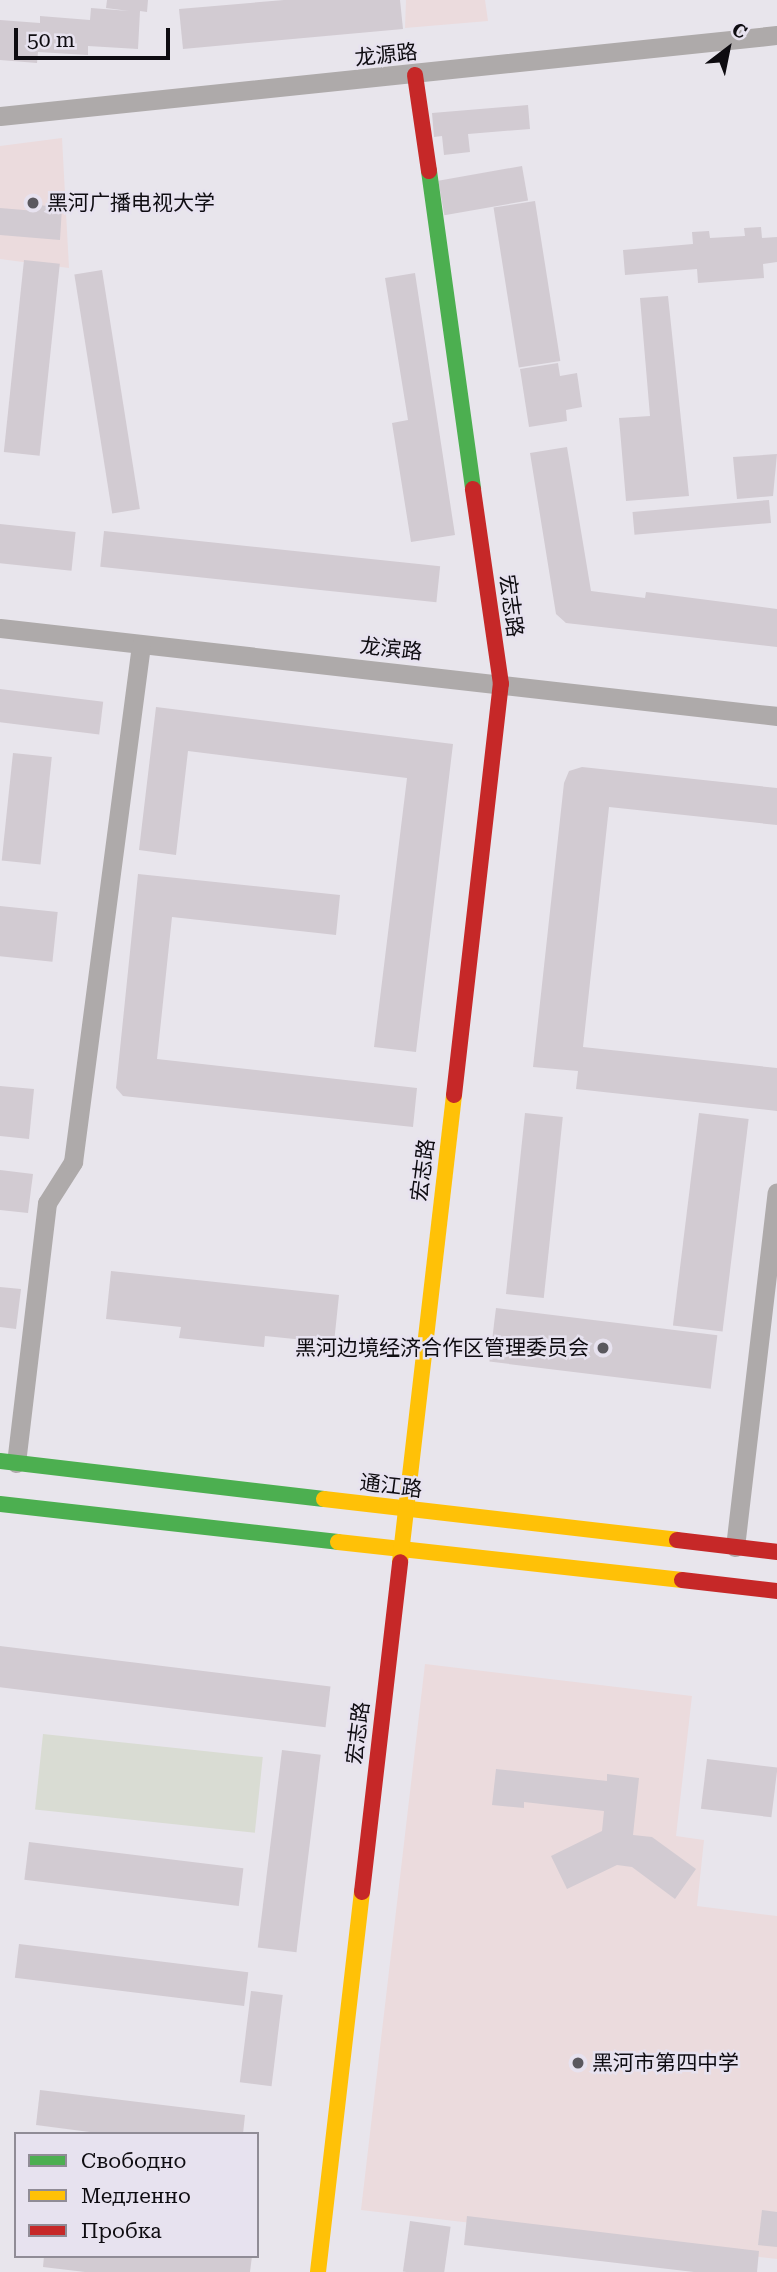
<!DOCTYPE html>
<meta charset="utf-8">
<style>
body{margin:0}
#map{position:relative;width:777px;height:2272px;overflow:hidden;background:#e8e5ec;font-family:"Roboto Serif","Noto Sans SC",serif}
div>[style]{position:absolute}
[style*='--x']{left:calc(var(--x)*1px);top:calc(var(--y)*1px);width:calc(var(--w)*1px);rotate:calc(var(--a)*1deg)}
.education>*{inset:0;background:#ebdbdd}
.green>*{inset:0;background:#d9dcd3;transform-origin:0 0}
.building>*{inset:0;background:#d2cbd2;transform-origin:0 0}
.street>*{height:19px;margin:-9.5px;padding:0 9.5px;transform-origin:9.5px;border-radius:9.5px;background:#aeaaaa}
.fast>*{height:16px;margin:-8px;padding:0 8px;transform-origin:8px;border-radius:8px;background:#4caf50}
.slow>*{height:16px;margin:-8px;padding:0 8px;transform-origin:8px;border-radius:8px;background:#ffc107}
.jam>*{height:16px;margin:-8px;padding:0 8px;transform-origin:8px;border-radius:8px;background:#c62828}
.dots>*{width:19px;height:19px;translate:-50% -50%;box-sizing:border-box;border:4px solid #e7e2ef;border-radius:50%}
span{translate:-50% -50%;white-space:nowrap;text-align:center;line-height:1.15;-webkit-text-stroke:5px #e7e2ef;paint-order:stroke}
.street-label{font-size:21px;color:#0e0c11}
.poi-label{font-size:21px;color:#0e0c11}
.left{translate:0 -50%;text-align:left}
.right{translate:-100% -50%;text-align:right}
.legend{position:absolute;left:14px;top:2132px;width:245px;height:126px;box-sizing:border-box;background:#e7e2ef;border:2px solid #908c96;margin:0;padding:9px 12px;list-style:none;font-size:21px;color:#0e0c11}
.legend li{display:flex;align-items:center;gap:14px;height:35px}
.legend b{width:35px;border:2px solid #908c96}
.north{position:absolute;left:693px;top:14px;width:70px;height:70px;-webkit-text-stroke:5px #e7e2ef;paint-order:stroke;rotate:32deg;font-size:19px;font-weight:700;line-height:28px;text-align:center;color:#0e0c11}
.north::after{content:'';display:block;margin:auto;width:24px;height:32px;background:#0e0c11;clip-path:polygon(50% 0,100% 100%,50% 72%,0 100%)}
.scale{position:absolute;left:14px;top:28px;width:156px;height:32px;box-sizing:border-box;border:4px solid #0e0c11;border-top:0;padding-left:9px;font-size:21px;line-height:24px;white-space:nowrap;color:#0e0c11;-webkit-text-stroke:5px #e7e2ef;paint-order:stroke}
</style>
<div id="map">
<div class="education">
<div style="clip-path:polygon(406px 0,485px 0,488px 21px,405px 28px)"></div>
<div style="clip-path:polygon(62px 138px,69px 268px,0 259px,0 146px)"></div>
<div style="clip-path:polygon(425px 1664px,692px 1696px,676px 1836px,704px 1840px,697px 1906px,777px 1916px,777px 2259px,361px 2210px)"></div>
</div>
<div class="green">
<div style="left:43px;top:1734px;width:221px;height:76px;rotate:6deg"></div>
</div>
<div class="building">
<div style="clip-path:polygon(107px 0,148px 0,147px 12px,140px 11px,138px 49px,88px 46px,88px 55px,38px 52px,37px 63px,0 60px,0 20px,40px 23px,40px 16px,90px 20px,91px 8px,129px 11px,106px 8px)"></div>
<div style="clip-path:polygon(284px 0,400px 0,403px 29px,183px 49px,179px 9px)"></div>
<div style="clip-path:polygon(528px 105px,530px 129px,468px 134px,470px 152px,444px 155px,442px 136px,434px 137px,432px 113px)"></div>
<div style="left:522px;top:166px;width:35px;height:85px;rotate:80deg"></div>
<div style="left:535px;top:201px;width:162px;height:42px;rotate:81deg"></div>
<div style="clip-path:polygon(36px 205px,62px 207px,60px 240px,0 235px,0 208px,36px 211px)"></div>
<div style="clip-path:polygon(761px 227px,762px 238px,777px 237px,777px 262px,763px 264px,764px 278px,698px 283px,697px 269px,625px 275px,623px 250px,693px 244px,692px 232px,709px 231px,710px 238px,745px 236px,744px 228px)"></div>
<div style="left:24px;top:260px;width:36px;height:193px;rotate:6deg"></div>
<div style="left:102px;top:270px;width:242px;height:28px;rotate:81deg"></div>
<div style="clip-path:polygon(415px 273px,455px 535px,411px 542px,392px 423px,408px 420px,385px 278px)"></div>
<div style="clip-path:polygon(668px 296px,689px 496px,626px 501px,619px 418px,650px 416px,640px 298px)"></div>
<div style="clip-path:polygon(558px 363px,560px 376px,577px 373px,582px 407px,566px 410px,567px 421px,529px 427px,520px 369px)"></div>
<div style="clip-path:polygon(567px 447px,591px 591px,645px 598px,646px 592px,777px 609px,777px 647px,566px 623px,556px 614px,530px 453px)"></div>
<div style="clip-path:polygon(777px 454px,773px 496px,737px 499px,733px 457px)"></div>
<div style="left:769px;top:500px;width:23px;height:137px;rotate:85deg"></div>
<div style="left:0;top:524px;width:76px;height:39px;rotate:6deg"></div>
<div style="left:104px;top:531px;width:338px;height:36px;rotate:6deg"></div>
<div style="left:0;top:689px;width:104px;height:33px;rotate:7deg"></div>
<div style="clip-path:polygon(156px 707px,453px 744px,416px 1052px,374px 1047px,407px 778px,188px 751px,176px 855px,139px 850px)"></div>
<div style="left:13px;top:753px;width:39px;height:108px;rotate:6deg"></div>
<div style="clip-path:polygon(582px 767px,777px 788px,777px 825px,609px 807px,583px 1047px,777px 1068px,777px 1111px,576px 1089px,578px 1071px,533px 1067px,564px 783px,569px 771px)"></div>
<div style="clip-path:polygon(138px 874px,340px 895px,336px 935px,172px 917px,157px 1059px,417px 1088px,413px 1127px,123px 1096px,116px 1088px)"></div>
<div style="left:0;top:906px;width:58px;height:50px;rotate:6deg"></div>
<div style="clip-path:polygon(0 1086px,34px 1089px,29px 1139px,0 1136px)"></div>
<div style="left:525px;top:1113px;width:38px;height:182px;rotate:6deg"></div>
<div style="left:699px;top:1113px;width:50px;height:214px;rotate:7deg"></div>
<div style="clip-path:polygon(0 1170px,33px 1174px,28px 1213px,0 1210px)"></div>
<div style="clip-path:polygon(111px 1271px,339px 1295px,334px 1343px,265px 1336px,264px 1347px,179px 1338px,181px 1327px,106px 1319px)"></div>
<div style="clip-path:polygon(0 1287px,21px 1289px,16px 1329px,0 1327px)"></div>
<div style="left:496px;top:1308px;width:223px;height:54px;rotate:7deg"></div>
<div style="left:0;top:1646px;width:333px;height:41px;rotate:7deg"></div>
<div style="left:282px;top:1750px;width:39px;height:199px;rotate:7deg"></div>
<div style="left:707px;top:1759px;width:71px;height:50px;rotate:7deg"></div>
<div style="clip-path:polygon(496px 1769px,607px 1781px,607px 1774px,639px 1778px,633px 1835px,652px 1837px,696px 1869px,675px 1899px,632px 1867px,617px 1865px,567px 1889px,551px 1856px,602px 1831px,604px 1811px,524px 1802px,524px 1808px,492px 1805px)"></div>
<div style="left:29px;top:1842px;width:216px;height:38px;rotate:7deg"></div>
<div style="left:19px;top:1944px;width:231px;height:34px;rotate:7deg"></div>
<div style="left:251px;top:1991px;width:32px;height:92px;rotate:7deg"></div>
<div style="clip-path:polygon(40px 2090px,245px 2115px,243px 2134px,105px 2134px,36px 2125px)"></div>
<div style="clip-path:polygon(762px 2210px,777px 2212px,777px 2247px,758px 2245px)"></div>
<div style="clip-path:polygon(467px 2216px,759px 2251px,757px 2272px,694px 2272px,464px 2245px)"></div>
<div style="left:410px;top:2221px;width:41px;height:51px;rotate:8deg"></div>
<div style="clip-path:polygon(44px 2256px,252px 2256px,250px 2272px,85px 2272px,43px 2267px)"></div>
</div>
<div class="street">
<div style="--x:0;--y:116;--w:781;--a:-5.95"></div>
<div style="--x:0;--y:628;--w:782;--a:6.46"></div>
<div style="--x:16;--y:1463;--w:262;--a:-83.2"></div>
<div style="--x:47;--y:1203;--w:49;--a:-57.6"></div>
<div style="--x:73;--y:1162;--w:521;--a:-82.51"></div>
<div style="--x:735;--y:1547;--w:357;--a:-83.3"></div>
</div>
<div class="fast">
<div style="--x:429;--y:171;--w:321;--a:82.1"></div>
<div style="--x:0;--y:1461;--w:326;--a:6.7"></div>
<div style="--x:0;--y:1504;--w:340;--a:6.4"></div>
</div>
<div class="slow">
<div style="--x:324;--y:1499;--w:355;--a:6.6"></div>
<div style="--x:338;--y:1542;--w:346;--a:6.3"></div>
<div style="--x:400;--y:1562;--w:470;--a:-83.4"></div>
<div style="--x:318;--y:2272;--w:383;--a:-83.4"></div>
</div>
<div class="jam">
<div style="--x:415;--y:75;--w:97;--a:81.7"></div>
<div style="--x:454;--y:1095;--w:414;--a:-83.5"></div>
<div style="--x:501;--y:684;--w:197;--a:-98.2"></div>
<div style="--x:677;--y:1540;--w:101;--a:6.8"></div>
<div style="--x:682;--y:1580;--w:96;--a:6.6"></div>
<div style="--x:362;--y:1892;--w:332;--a:-83.4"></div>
</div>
<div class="dots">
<div style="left:33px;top:203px;background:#5a585e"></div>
<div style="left:603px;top:1348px;background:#5a585e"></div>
<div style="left:578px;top:2063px;background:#5a585e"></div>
</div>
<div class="street-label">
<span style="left:386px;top:55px;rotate:-6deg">龙源路</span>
<span style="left:511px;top:606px;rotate:82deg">宏志路</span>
<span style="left:391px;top:649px;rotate:6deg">龙滨路</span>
<span style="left:423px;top:1170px;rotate:-83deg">宏志路</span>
<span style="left:391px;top:1486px;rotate:7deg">通江路</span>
<span style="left:358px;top:1733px;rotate:-83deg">宏志路</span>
</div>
<div class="poi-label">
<span class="left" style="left:47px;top:203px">黑河广播电视大学</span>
<span class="right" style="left:589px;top:1348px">黑河边境经济合作区管理委员会</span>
<span class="left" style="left:592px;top:2063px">黑河市第四中学</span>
</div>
<ul class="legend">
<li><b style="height:9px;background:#4caf50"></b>Свободно</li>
<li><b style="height:9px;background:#ffc107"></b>Медленно</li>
<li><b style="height:9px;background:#c62828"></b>Пробка</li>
</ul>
<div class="north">С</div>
<div class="scale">50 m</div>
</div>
